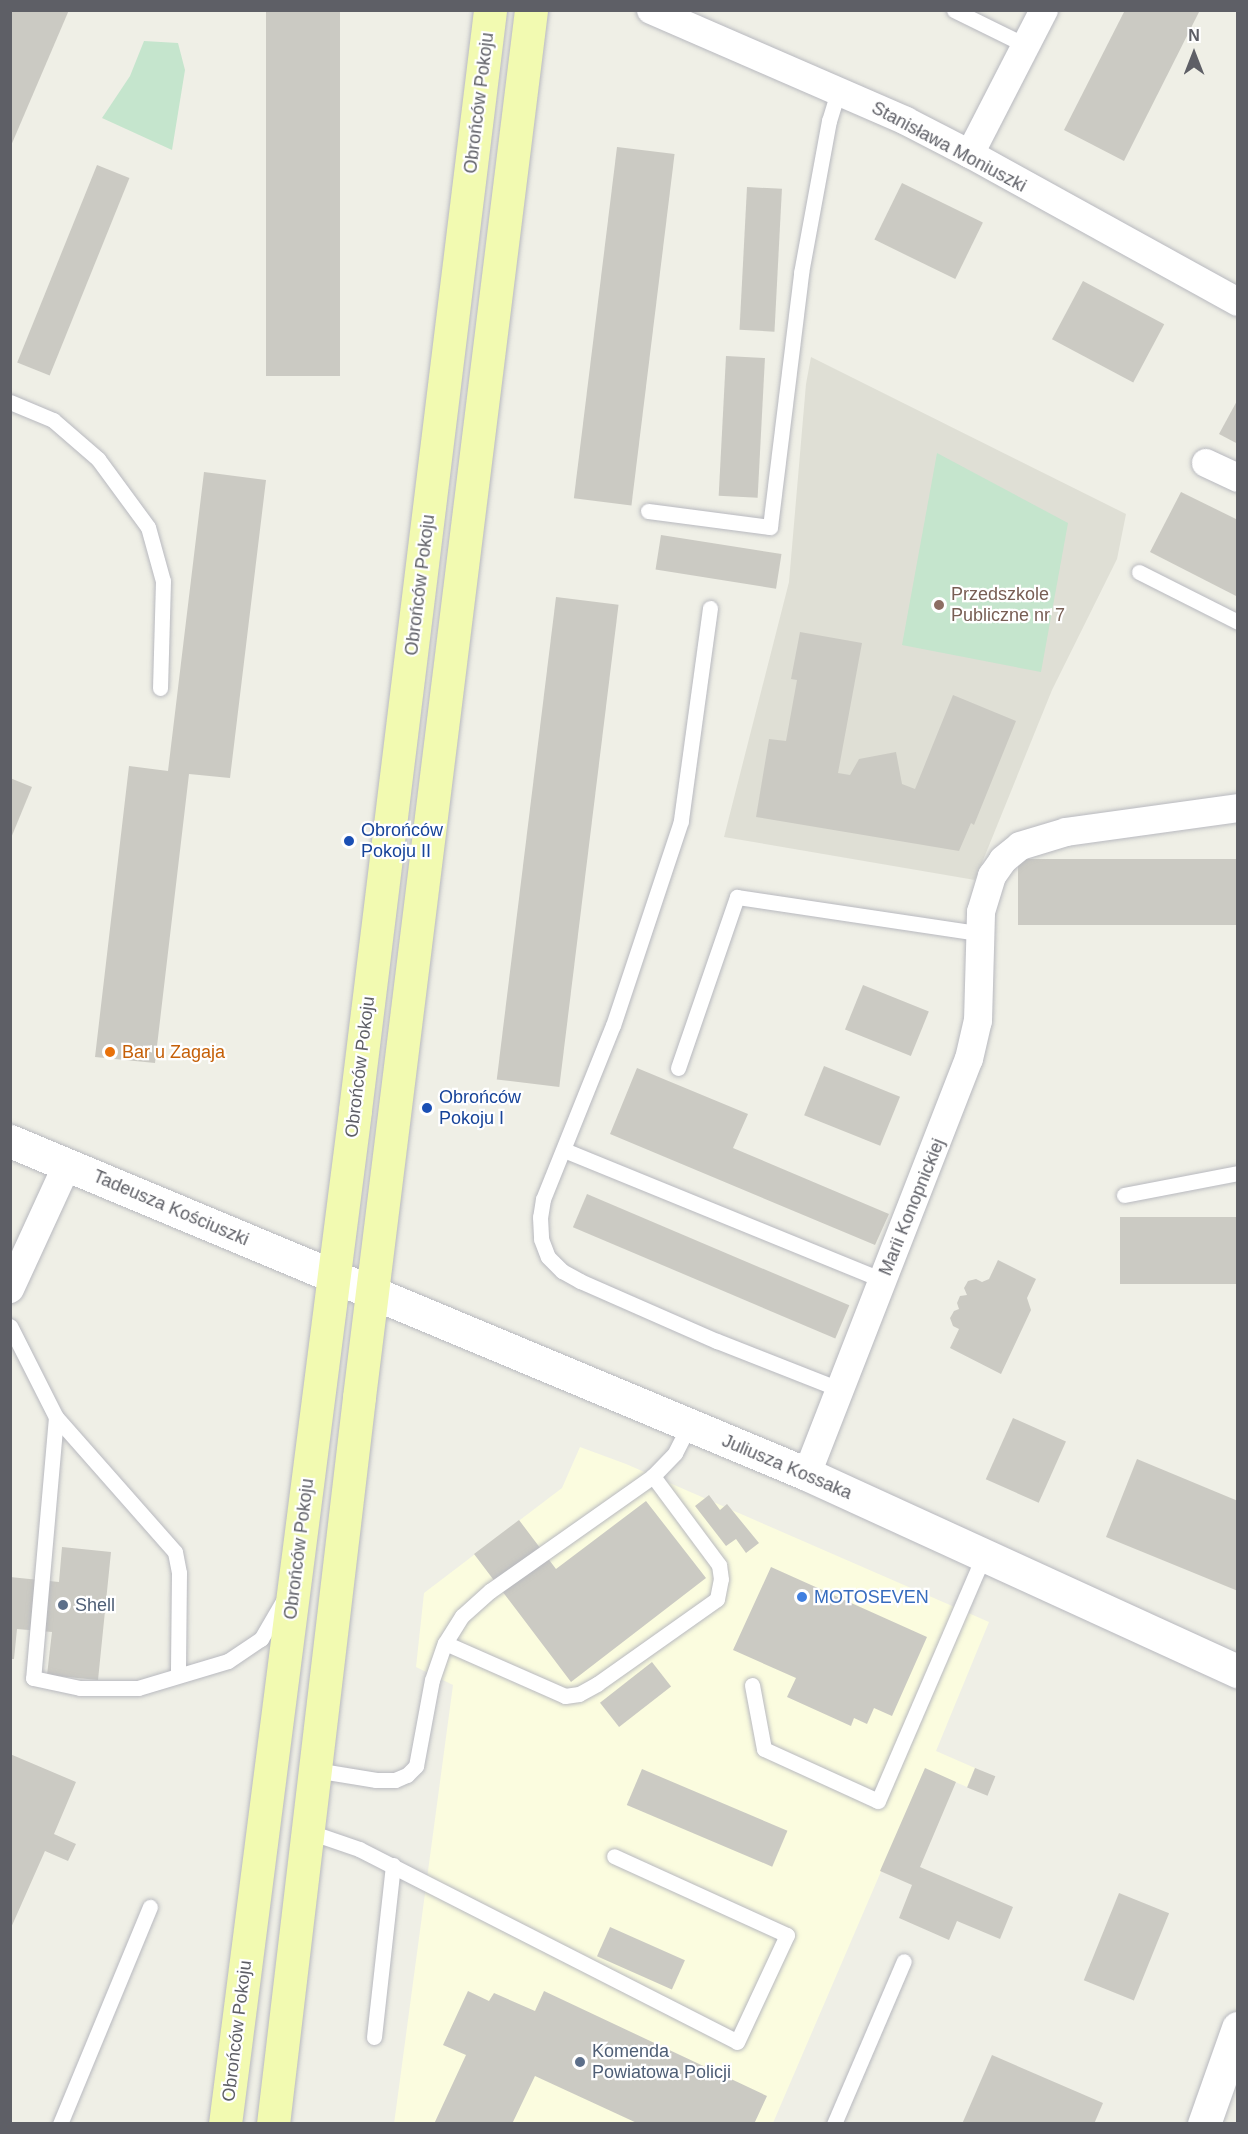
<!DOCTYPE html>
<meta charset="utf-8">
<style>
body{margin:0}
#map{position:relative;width:1248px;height:2134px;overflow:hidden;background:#efefe6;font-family:Helvetica,sans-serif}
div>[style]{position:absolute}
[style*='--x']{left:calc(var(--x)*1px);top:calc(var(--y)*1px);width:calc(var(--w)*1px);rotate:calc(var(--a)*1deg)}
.commercial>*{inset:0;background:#fbfcdf}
.education>*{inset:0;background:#dfdfd5}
.green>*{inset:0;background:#c5e5cd}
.building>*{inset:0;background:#cbcac3;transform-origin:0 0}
.roads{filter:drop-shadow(0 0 2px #b8b9bf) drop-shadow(0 0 2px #b8b9bf)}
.service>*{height:15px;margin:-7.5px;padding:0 7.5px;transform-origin:7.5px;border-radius:7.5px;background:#fff}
.minor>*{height:28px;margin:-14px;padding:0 14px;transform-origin:14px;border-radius:14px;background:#fff}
.tertiary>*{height:33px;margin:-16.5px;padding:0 16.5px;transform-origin:16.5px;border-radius:16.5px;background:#fff}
.primary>*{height:33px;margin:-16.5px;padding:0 16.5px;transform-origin:16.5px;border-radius:16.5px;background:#f2fab1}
.dots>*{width:16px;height:16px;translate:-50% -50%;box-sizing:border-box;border:3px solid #fff;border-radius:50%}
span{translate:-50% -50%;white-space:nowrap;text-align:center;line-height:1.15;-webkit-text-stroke:4.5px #fff;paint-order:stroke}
.street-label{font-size:18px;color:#5e5f66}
.education-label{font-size:18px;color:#785e54}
.left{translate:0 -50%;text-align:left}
.transit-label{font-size:18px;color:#164399}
.food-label{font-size:18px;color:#c56008}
.shop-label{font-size:18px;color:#366cbe}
.service-label{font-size:18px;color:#4e5e75}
.frame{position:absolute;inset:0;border:12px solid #5e5f66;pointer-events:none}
.north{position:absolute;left:1164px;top:24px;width:60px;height:60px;-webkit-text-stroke:4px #fff;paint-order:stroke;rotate:0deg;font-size:16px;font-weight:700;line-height:24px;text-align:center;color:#5e5f66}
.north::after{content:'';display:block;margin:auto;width:21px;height:27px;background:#5e5f66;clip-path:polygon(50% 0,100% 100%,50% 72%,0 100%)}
</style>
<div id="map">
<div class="commercial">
<div style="clip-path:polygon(580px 1447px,626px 1464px,989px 1622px,936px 1751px,975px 1768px,967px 1787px,925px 1769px,773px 2123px,394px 2124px,453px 1685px,416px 1667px,424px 1593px,562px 1488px)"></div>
</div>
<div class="education">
<div style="clip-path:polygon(811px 357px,1126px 514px,1117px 559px,1052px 690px,975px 880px,724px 837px,789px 582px,806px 384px)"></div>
</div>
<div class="green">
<div style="clip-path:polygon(144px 41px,178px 43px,185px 70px,172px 150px,102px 118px,130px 76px)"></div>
<div style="clip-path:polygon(937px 453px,1068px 523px,1041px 672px,902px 645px)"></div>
</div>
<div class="building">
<div style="clip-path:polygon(10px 10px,69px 10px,10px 148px)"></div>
<div style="left:266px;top:10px;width:74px;height:366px"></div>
<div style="clip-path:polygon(1125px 10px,1200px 10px,1124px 161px,1064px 130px)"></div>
<div style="left:617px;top:147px;width:58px;height:354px;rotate:7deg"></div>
<div style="left:97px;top:165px;width:35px;height:213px;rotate:22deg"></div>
<div style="left:902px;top:183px;width:90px;height:63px;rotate:26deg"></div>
<div style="left:747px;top:187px;width:35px;height:143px;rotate:3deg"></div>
<div style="left:1083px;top:281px;width:92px;height:66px;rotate:28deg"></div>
<div style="left:726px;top:356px;width:39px;height:140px;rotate:3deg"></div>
<div style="clip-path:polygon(1238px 399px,1238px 444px,1219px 434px)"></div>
<div style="clip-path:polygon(204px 472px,266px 480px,230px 778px,189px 774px,155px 1063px,95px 1057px,129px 766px,168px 771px)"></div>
<div style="clip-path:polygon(1181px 492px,1238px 520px,1238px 597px,1150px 552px)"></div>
<div style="left:661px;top:535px;width:122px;height:35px;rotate:9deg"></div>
<div style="left:556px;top:597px;width:63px;height:486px;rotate:7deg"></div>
<div style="clip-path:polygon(800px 632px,862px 643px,838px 773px,850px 775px,859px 759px,896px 752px,902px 784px,915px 789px,953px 695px,1016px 721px,974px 825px,971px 823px,959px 851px,756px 817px,769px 739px,786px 741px,797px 680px,791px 679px)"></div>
<div style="clip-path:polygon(10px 778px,32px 787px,11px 838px,10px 838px)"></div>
<div style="left:1238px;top:859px;width:66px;height:220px;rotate:90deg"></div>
<div style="left:863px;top:985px;width:71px;height:48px;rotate:22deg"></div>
<div style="left:824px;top:1066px;width:82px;height:53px;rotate:22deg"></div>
<div style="clip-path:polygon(637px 1068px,748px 1114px,733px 1148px,889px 1214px,875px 1245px,610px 1134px)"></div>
<div style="left:587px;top:1194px;width:285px;height:36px;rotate:23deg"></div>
<div style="left:1238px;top:1217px;width:67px;height:118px;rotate:90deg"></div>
<div style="clip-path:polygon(998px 1260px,1036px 1279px,1027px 1298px,1031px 1310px,1001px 1374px,950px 1348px,959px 1329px,953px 1326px,950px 1318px,954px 1311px,959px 1309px,957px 1303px,960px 1296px,967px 1295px,964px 1288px,968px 1281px,976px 1279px,982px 1282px,989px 1279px)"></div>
<div style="left:1013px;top:1418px;width:58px;height:67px;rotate:24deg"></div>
<div style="clip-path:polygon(1137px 1459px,1238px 1501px,1238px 1591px,1106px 1537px)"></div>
<div style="clip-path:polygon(709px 1495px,720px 1510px,727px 1504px,759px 1543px,746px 1553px,736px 1539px,726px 1546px,695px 1506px)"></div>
<div style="clip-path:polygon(646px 1501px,706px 1578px,571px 1682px,474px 1554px,519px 1520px,556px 1569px)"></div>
<div style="clip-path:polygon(62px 1547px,111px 1552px,98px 1680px,47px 1675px,52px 1632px,17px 1629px,14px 1659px,10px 1659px,10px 1577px,59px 1582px)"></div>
<div style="clip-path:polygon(771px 1567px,927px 1637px,892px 1716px,874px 1708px,867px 1724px,854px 1718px,851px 1726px,787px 1697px,796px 1678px,733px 1650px)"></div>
<div style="left:652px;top:1662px;width:31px;height:66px;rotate:52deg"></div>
<div style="clip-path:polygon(10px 1754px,76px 1782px,54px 1834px,76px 1844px,68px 1861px,45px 1851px,10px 1930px)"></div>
<div style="clip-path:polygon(925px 1768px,956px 1782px,920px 1867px,1013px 1907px,1000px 1939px,957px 1921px,949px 1940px,899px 1918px,912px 1885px,880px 1871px)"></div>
<div style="left:975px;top:1768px;width:22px;height:21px;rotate:22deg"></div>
<div style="left:642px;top:1769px;width:158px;height:39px;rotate:23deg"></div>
<div style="left:1119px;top:1893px;width:54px;height:94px;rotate:22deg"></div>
<div style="left:610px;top:1927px;width:82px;height:32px;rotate:24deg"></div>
<div style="clip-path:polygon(468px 1991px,489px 2001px,494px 1993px,535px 2011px,544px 1991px,767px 2096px,754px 2124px,639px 2124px,535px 2076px,512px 2124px,434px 2124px,466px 2055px,443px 2045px)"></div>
<div style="clip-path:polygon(992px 2055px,1103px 2103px,1094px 2124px,962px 2124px)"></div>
</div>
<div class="roads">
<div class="service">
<div style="--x:954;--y:10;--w:79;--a:26.2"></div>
<div style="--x:10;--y:402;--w:47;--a:22.7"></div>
<div style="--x:53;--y:420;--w:60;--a:40.9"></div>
<div style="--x:98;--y:459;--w:84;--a:53.7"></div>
<div style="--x:148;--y:527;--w:56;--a:74.5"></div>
<div style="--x:163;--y:581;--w:107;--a:91.6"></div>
<div style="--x:648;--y:511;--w:123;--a:7.5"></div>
<div style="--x:770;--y:527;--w:256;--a:-83"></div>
<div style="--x:801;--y:273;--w:155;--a:-79.6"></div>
<div style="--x:829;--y:121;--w:31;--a:-73"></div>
<div style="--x:1139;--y:572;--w:111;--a:26.8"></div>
<div style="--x:710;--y:608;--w:215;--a:97.8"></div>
<div style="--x:681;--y:821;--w:215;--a:108.4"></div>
<div style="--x:613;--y:1025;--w:188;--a:111.9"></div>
<div style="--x:543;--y:1199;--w:18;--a:99"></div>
<div style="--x:540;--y:1217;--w:22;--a:87"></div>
<div style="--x:541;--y:1239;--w:19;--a:69"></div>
<div style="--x:548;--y:1257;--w:20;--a:45"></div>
<div style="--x:562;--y:1271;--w:21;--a:29"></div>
<div style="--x:580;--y:1281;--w:150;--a:23.7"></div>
<div style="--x:717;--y:1341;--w:131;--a:21.5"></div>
<div style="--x:678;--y:1068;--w:181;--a:-71"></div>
<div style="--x:737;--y:897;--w:245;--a:8.5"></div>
<div style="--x:564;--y:1150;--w:344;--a:22.2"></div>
<div style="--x:1124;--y:1195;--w:116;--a:-10.9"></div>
<div style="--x:10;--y:1326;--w:102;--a:63.2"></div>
<div style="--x:56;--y:1417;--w:180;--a:48.6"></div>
<div style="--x:175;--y:1552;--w:21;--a:79"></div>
<div style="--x:179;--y:1573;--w:102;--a:90.6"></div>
<div style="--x:56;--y:1417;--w:262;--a:95"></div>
<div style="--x:33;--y:1678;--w:48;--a:12"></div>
<div style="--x:80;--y:1688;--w:58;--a:0"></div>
<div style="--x:138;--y:1688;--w:94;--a:-16.7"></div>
<div style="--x:228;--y:1661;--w:40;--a:-34"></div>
<div style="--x:261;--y:1639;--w:44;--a:-59.9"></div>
<div style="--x:445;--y:1643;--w:131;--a:23.8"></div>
<div style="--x:565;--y:1696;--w:14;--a:-8"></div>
<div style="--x:579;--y:1694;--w:21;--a:-29"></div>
<div style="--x:597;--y:1684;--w:147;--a:-35.3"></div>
<div style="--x:717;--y:1599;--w:20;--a:-79"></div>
<div style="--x:721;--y:1579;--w:14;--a:-98"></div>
<div style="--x:719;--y:1565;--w:111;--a:-126.6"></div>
<div style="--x:752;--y:1685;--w:65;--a:79.4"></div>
<div style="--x:764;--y:1749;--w:125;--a:24.5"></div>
<div style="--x:878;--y:1801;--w:268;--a:-66.7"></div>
<div style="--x:315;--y:1770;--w:62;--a:9.3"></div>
<div style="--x:376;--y:1780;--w:19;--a:0"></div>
<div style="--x:395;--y:1780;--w:13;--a:-23"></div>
<div style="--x:407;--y:1775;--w:13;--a:-45"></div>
<div style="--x:416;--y:1766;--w:87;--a:-79.5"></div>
<div style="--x:432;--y:1680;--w:39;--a:-71"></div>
<div style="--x:445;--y:1643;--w:32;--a:-58"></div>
<div style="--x:462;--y:1616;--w:38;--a:-42"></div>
<div style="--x:490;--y:1591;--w:199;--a:-35.2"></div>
<div style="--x:653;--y:1476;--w:32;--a:-46"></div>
<div style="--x:675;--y:1453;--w:30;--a:-63"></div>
<div style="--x:307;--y:1831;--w:55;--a:19.1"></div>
<div style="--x:359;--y:1849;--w:424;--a:27"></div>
<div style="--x:737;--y:2042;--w:118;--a:-65"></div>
<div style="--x:787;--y:1935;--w:190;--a:-155.5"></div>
<div style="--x:374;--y:2037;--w:173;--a:-83.7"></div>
<div style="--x:60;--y:2124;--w:235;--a:-67.5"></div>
<div style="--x:834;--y:2124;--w:177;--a:-66.8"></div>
</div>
<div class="minor">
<div style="--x:651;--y:10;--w:278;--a:23.5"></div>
<div style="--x:906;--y:121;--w:72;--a:27.3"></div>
<div style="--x:970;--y:154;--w:306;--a:28.9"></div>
<div style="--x:970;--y:154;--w:162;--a:-62.8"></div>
<div style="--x:1206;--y:463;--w:35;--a:25"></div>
<div style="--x:10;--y:1289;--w:136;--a:-65.3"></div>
<div style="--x:807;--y:1474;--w:445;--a:-68.7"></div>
<div style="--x:969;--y:1059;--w:39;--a:-77"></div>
<div style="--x:978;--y:1021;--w:109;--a:-88.4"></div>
<div style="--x:981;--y:912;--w:38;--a:-73"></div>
<div style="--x:992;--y:876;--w:19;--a:-55"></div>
<div style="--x:1003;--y:860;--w:22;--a:-39"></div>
<div style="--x:1020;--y:846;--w:48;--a:-16.9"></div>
<div style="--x:1066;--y:832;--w:174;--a:-7.9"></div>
</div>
<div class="tertiary">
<div style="--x:10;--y:1141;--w:864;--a:22.68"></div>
<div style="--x:807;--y:1474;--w:474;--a:24.6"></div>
<div style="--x:1204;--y:2124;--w:102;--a:-70.5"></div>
</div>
<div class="primary">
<div style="--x:225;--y:2124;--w:1022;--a:-82.69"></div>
<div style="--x:355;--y:1110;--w:1108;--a:-83"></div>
<div style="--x:273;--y:2124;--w:732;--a:-83.25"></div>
<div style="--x:359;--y:1397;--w:1398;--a:-82.93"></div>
</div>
</div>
<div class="dots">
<div style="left:939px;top:605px;background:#8d6e63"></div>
<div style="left:349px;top:841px;background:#1a4fb4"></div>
<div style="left:110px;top:1052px;background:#e8710a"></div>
<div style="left:427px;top:1108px;background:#1a4fb4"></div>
<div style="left:802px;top:1597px;background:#3f7fe0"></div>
<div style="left:63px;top:1605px;background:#5c6f8a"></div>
<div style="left:580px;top:2062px;background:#5c6f8a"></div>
</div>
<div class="street-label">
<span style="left:479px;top:103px;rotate:-83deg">Obrońców Pokoju</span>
<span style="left:949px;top:147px;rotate:28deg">Stanisława Moniuszki</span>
<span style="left:420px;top:585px;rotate:-83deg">Obrońców Pokoju</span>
<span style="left:360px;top:1067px;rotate:-83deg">Obrońców Pokoju</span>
<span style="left:912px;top:1207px;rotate:-68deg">Marii Konopnickiej</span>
<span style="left:171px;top:1208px;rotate:23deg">Tadeusza Kościuszki</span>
<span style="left:787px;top:1467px;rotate:23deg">Juliusza Kossaka</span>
<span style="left:299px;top:1549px;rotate:-83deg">Obrońców Pokoju</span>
<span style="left:237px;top:2031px;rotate:-83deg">Obrońców Pokoju</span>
</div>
<div class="education-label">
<span class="left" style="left:951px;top:605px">Przedszkole<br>Publiczne nr 7</span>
</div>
<div class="transit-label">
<span class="left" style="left:361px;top:841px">Obrońców<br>Pokoju II</span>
<span class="left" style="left:439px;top:1108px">Obrońców<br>Pokoju I</span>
</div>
<div class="food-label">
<span class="left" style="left:122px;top:1052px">Bar u Zagaja</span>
</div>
<div class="shop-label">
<span class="left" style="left:814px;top:1597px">MOTOSEVEN</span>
</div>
<div class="service-label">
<span class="left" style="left:75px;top:1605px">Shell</span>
<span class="left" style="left:592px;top:2062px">Komenda<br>Powiatowa Policji</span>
</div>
<div class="frame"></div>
<div class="north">N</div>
</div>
